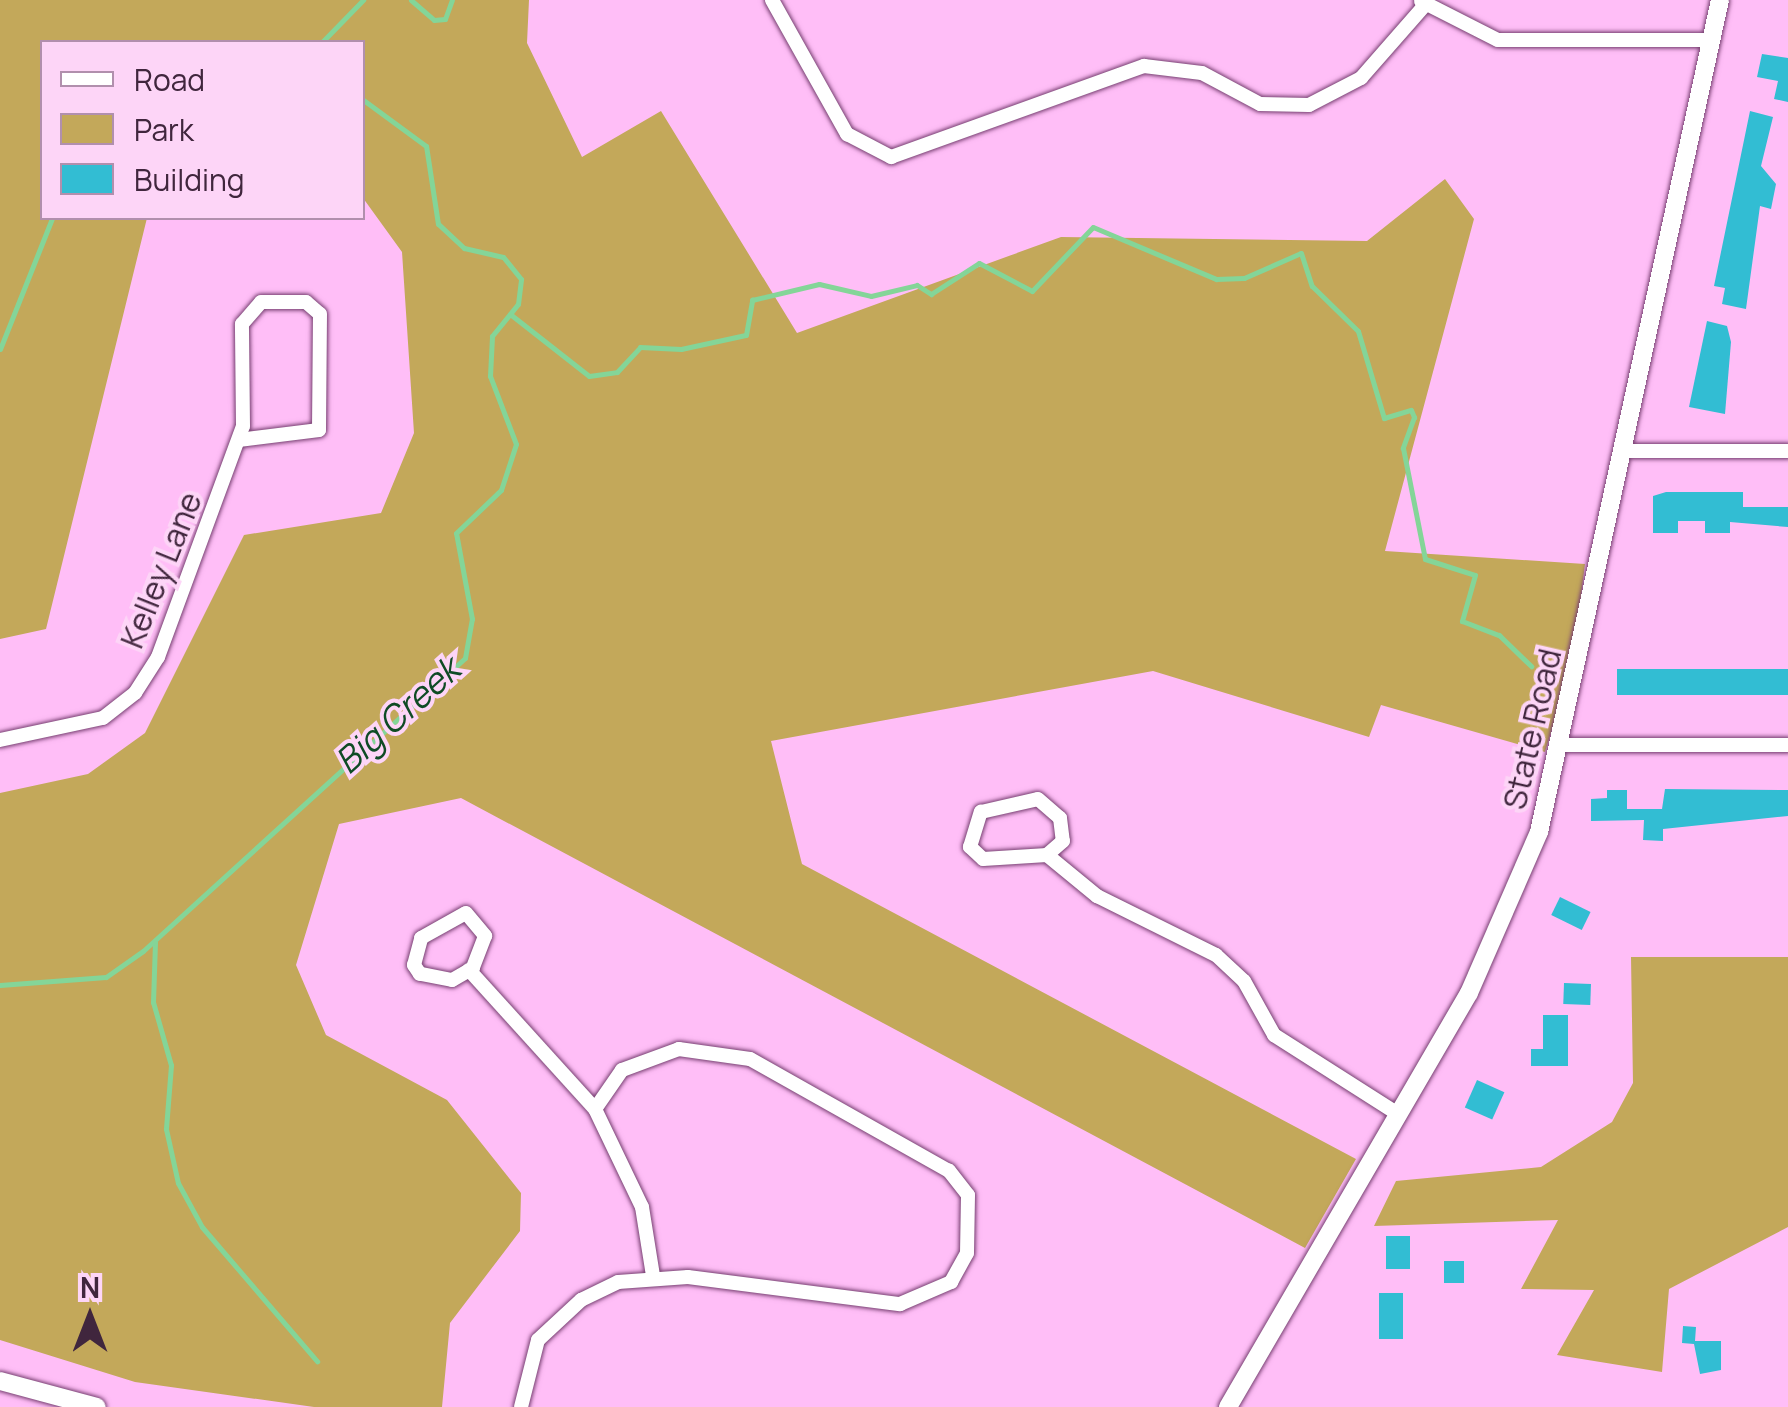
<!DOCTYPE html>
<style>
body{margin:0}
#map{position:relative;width:1788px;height:1407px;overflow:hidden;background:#ffbef7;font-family:Manrope,sans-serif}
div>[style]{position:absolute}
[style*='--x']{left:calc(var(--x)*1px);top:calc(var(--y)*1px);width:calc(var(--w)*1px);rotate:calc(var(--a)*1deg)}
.green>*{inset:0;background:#c3a85a}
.stream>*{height:5px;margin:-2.5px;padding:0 2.5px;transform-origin:2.5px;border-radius:2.5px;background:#84d598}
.building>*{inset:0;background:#32bdd3;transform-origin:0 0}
.roads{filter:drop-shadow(0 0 2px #773f71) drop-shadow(0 0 2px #773f71)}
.street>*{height:14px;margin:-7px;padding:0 7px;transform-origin:7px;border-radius:7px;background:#fff}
.secondary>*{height:18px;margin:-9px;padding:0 9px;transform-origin:9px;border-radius:9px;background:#fff}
span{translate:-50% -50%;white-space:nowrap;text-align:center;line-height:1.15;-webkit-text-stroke:8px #fdd5f7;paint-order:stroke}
.street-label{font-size:32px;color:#40263d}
.water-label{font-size:35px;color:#0f4b25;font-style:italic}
.legend{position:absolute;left:40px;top:40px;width:325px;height:180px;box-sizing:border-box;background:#fdd5f7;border:2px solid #b18fad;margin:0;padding:12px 18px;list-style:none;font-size:30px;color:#40263d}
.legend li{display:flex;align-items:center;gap:20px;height:50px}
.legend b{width:50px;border:2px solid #b18fad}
.north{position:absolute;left:40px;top:1267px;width:100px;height:100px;-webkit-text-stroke:8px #fdd5f7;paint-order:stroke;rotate:0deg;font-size:28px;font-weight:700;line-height:40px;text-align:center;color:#40263d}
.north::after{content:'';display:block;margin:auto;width:35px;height:45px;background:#40263d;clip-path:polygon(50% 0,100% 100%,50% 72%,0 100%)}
</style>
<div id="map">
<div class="green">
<div style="clip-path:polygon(0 0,529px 0,527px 43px,582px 157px,661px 111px,797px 333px,1061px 237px,1367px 241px,1445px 179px,1474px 219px,1385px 551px,1585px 564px,1573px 660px,1545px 752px,1381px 705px,1369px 737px,1153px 671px,771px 741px,802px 864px,1356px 1159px,1305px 1248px,461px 798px,339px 824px,296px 965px,326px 1035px,447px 1100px,521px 1193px,520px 1231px,450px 1323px,442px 1407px,314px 1407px,135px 1382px,0 1340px,0 793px,88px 774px,145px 733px,244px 535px,381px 513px,414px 433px,402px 252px,363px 198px,362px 42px,42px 42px,42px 218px,147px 218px,46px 629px,0 639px)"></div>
<div style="clip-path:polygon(1631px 957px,1788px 957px,1788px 1227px,1669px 1289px,1662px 1372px,1557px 1355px,1594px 1290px,1521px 1289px,1558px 1220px,1374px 1226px,1396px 1181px,1541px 1167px,1612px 1122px,1633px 1083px)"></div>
</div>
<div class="stream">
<div style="--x:411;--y:0;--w:30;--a:41"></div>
<div style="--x:434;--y:20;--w:11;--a:-5"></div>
<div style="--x:445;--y:19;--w:20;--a:-70"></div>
<div style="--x:322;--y:42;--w:59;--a:-45.7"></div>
<div style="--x:510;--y:314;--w:100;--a:38.1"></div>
<div style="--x:589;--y:376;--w:28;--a:-8"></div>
<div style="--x:617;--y:372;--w:34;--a:-47"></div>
<div style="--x:640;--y:347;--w:41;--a:2.8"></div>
<div style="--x:681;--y:349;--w:66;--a:-12.2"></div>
<div style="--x:746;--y:335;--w:36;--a:-80"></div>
<div style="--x:752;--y:300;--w:69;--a:-13.4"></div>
<div style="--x:819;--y:284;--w:53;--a:13"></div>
<div style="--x:871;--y:296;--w:47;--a:-13.4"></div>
<div style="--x:917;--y:285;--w:17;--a:33"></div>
<div style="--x:931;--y:294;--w:57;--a:-32.9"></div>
<div style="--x:979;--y:263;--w:60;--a:27.8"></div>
<div style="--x:1032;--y:291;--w:88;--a:-46.4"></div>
<div style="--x:1093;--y:227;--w:134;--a:22.9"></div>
<div style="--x:1216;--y:279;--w:28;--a:-2"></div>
<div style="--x:1244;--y:278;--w:62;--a:-23.7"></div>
<div style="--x:1301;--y:253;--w:35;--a:72"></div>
<div style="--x:1312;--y:286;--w:64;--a:44.4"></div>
<div style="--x:1358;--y:331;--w:91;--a:73.4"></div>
<div style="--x:1384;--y:418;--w:28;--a:-17"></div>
<div style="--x:1411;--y:410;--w:8;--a:67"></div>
<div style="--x:1414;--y:417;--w:33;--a:110"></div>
<div style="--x:1403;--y:448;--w:113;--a:78.8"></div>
<div style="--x:1425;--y:559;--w:52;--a:17.7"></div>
<div style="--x:1475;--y:575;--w:48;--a:105.8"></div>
<div style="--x:1462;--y:621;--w:40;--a:21"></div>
<div style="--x:1499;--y:635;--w:45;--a:44.1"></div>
<div style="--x:0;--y:349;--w:141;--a:-68.3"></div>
<div style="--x:155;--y:942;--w:60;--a:91.9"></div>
<div style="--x:153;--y:1002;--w:66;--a:74.1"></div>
<div style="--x:171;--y:1065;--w:64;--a:94.5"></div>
<div style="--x:166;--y:1129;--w:55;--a:77.5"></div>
<div style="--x:178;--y:1183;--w:50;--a:61.4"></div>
<div style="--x:202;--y:1227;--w:177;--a:49.4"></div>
<div style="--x:0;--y:985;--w:106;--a:-4.3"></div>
<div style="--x:106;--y:977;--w:45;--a:-35.1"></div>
<div style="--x:143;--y:951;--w:435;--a:-42.3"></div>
<div style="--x:465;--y:658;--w:40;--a:-80"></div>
<div style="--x:472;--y:619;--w:87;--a:-100.5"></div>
<div style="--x:456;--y:533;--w:62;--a:-43.7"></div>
<div style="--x:501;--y:490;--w:48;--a:-71.9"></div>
<div style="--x:516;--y:444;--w:73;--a:-110.9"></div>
<div style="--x:490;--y:376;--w:40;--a:-87.1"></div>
<div style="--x:492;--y:336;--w:41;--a:-50.9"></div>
<div style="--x:518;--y:304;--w:25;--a:-83"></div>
<div style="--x:521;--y:279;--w:28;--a:-129"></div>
<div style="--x:503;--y:257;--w:40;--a:-167"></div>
<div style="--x:464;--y:248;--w:35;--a:-137"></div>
<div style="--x:438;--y:224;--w:79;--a:-98.7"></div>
<div style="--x:426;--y:146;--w:79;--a:-143.7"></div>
</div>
<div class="building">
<div style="clip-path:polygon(1762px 54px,1788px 58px,1788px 102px,1774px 99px,1778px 81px,1757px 77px)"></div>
<div style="clip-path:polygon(1750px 111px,1773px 117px,1761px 166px,1776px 184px,1771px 209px,1760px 206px,1746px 309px,1722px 304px,1725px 288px,1714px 286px)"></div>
<div style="clip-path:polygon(1707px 321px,1727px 326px,1731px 342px,1725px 414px,1689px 407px)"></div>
<div style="clip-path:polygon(1666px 492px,1743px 492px,1743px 507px,1788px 507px,1788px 527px,1730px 522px,1730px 533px,1705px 533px,1705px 521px,1678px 521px,1678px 533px,1653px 533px,1653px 496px)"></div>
<div style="left:1617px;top:669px;width:171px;height:26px"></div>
<div style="clip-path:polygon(1665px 789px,1788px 790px,1788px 816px,1663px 829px,1663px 841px,1643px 840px,1644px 820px,1591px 821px,1591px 799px,1607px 798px,1607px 790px,1627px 790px,1627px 809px,1662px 809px)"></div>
<div style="left:1560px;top:897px;width:34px;height:20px;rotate:26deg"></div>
<div style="left:1564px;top:983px;width:27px;height:21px;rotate:2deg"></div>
<div style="clip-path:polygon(1543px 1015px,1568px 1015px,1568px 1066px,1531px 1066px,1531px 1049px,1543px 1049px)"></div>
<div style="left:1477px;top:1080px;width:30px;height:30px;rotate:24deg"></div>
<div style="left:1386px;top:1236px;width:24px;height:33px"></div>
<div style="left:1444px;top:1261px;width:20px;height:22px"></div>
<div style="left:1379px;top:1293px;width:24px;height:46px"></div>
<div style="clip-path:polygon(1683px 1326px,1696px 1327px,1695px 1341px,1721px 1341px,1721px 1370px,1700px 1374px,1694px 1344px,1682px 1343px)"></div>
</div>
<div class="roads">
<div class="street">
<div style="--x:772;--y:0;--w:154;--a:60.8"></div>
<div style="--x:847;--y:134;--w:50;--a:27.6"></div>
<div style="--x:891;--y:157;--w:269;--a:-19.8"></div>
<div style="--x:1144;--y:66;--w:58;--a:6.9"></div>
<div style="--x:1202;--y:73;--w:66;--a:28.1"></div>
<div style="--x:1260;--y:104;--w:49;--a:1.2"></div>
<div style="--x:1309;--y:105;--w:59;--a:-27.4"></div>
<div style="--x:1361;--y:78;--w:97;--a:-48.8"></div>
<div style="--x:1421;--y:1;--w:86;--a:26.9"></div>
<div style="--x:1498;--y:40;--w:213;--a:0"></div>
<div style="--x:1622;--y:451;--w:166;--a:0"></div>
<div style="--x:0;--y:740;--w:105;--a:-12.1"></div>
<div style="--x:103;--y:718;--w:41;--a:-38"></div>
<div style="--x:135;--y:693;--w:43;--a:-57.4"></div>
<div style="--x:158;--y:657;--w:246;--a:-69.8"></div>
<div style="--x:243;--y:426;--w:102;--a:-90.6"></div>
<div style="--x:242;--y:324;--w:29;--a:-49"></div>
<div style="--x:261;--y:302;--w:45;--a:0"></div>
<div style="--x:306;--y:302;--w:18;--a:41"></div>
<div style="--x:320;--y:314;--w:116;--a:90.5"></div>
<div style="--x:319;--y:430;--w:81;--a:172.9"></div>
<div style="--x:1561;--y:745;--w:227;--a:0"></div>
<div style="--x:1038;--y:799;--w:29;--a:41"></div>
<div style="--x:1060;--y:818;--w:23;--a:83"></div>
<div style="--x:1063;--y:841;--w:21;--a:139"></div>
<div style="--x:1047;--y:855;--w:64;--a:176.4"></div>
<div style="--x:983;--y:859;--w:18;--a:-137"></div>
<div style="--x:970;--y:847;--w:37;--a:-73"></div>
<div style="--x:981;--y:812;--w:58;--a:-12.8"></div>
<div style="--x:1047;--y:855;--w:65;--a:39.4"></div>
<div style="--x:1097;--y:896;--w:133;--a:26.4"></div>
<div style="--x:1216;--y:955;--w:38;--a:43"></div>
<div style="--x:1244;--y:981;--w:62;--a:60.9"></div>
<div style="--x:1274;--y:1035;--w:147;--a:32.5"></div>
<div style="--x:466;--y:913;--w:30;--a:50"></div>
<div style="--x:485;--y:936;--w:34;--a:111"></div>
<div style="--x:473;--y:968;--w:24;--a:150"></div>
<div style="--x:452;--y:980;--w:33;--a:-169"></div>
<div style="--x:420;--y:974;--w:11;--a:-124"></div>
<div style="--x:414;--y:965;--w:28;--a:-75"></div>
<div style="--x:421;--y:938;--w:51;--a:-29.1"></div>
<div style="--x:469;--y:970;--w:188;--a:47.8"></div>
<div style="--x:595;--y:1109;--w:109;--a:64.4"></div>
<div style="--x:642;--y:1207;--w:70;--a:80.9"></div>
<div style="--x:521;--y:1407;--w:69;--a:-75.8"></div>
<div style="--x:538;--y:1340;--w:59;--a:-42.9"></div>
<div style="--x:581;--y:1300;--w:41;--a:-25.9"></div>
<div style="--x:618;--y:1282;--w:70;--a:-4.1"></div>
<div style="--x:688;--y:1277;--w:214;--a:7.3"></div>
<div style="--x:900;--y:1304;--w:56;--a:-23.3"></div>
<div style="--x:951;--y:1282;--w:33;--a:-61"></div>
<div style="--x:967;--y:1253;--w:58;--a:-89"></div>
<div style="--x:968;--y:1195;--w:31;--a:-128"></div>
<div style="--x:949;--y:1171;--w:228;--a:-150.6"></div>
<div style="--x:750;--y:1059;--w:72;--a:-172"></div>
<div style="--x:679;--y:1049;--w:61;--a:159.8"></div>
<div style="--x:622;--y:1070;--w:47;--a:124.7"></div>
</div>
<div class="secondary">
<div style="--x:0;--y:1381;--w:100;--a:15"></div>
<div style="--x:1228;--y:1407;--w:479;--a:-59.8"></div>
<div style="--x:1469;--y:993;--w:176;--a:-66.5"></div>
<div style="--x:1539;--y:832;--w:851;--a:-77.73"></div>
</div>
</div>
<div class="street-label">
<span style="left:161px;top:570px;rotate:-68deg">Kelley Lane</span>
<span style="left:1532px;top:729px;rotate:-77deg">State Road</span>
</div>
<div class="water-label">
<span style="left:397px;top:715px;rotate:-42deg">Big Creek</span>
</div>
<ul class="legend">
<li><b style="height:12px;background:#fff"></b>Road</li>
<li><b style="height:28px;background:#c3a85a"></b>Park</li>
<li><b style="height:28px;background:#32bdd3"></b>Building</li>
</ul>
<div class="north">N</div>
</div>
